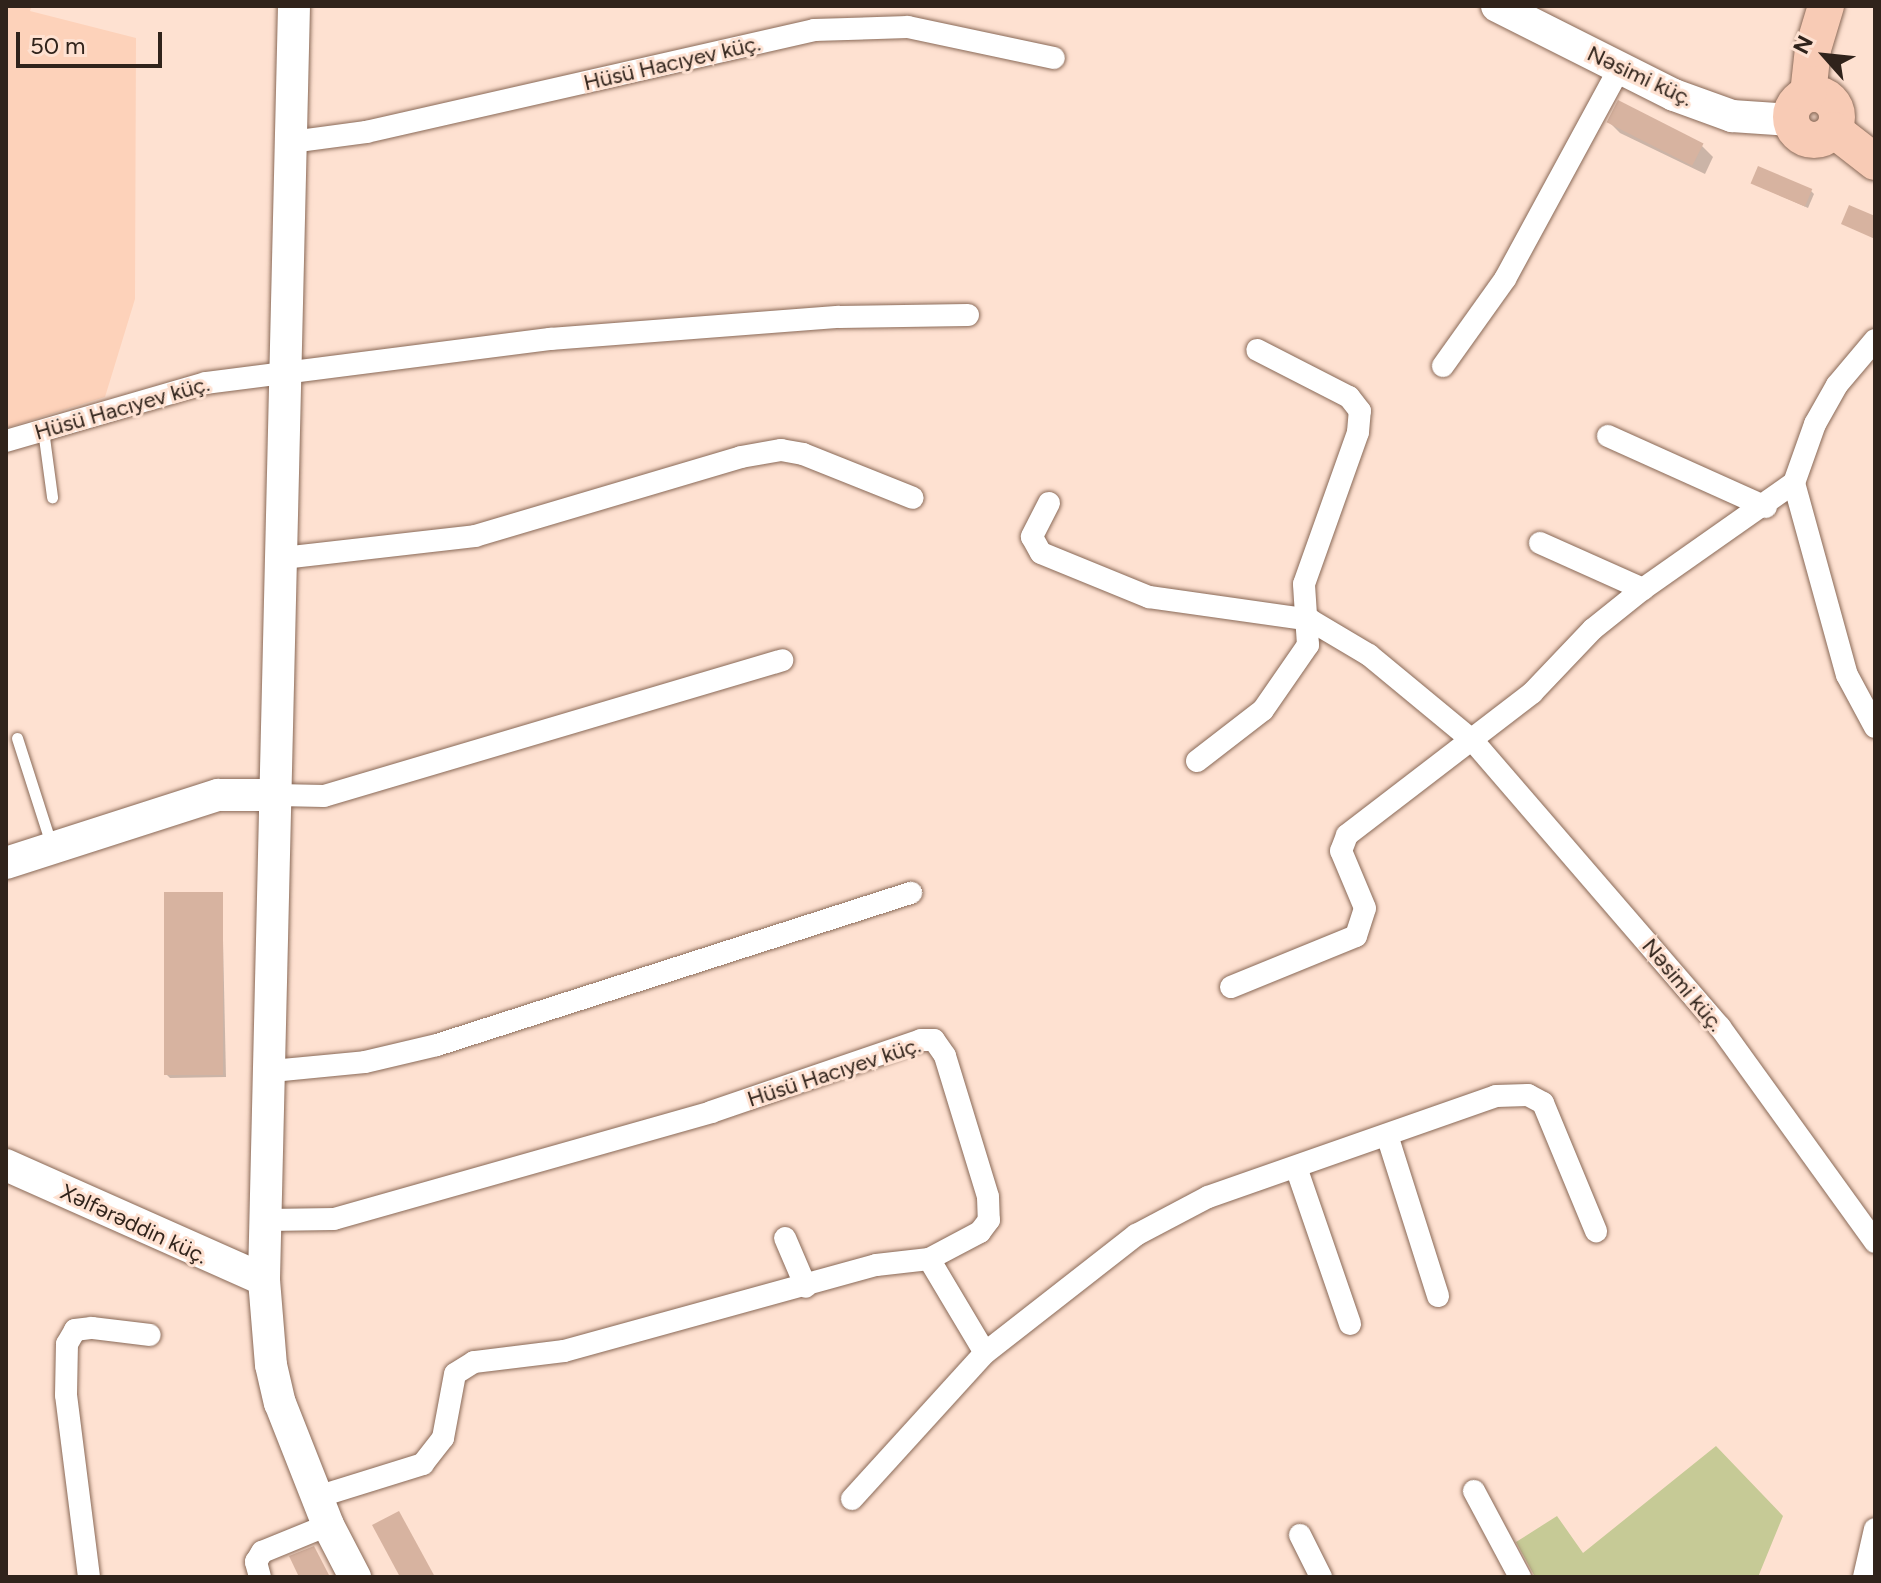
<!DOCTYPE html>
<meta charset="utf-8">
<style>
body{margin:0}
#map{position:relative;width:1881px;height:1583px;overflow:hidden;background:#fee1d1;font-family:Figtree,sans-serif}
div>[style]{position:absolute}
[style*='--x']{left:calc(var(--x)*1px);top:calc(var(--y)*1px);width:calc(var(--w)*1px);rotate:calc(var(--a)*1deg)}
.built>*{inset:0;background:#fdd2ba}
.green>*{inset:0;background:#c6ca96}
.shadow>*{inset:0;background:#0003}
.building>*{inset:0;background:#d7b3a0;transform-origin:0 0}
.roads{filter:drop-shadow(0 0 2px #896957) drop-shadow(0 0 2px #896957)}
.lane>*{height:11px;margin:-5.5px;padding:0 5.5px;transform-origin:5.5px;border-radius:5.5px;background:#fff}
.street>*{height:22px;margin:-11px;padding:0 11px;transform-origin:11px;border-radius:11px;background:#fff}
.secondary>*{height:32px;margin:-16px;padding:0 16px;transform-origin:16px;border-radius:16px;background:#fff}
.primary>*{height:36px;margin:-18px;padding:0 18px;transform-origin:18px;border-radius:18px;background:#f8cbb5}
.primary>.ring{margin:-18px;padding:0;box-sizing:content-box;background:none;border:36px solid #f8cbb5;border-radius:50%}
span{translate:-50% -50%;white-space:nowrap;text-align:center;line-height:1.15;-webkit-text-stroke:6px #fee1d1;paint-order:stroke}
.street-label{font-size:22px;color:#30231b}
.frame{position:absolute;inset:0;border:8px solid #30231b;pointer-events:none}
.north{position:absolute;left:1785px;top:16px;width:80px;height:80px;-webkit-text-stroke:6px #fee1d1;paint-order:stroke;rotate:297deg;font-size:22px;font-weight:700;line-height:32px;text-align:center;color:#30231b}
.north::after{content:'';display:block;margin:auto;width:28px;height:36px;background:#30231b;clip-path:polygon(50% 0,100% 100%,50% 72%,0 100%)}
.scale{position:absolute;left:16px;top:32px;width:146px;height:36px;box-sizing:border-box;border:4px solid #30231b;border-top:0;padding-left:10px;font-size:24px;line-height:28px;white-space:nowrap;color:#30231b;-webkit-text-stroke:6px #fee1d1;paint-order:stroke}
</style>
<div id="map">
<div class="built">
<div style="clip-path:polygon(6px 6px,32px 6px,30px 11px,136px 38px,135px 299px,105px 397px,6px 428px)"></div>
</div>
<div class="green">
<div style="clip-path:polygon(1716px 1446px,1783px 1516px,1758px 1577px,1535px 1577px,1516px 1542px,1557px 1516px,1583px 1553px)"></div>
</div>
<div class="shadow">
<div style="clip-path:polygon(1609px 122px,1701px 145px,1713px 157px,1705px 174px,1620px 133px)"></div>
<div style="clip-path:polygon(1752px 183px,1811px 191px,1814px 194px,1808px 208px)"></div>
<div style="clip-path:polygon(222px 894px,226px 1077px,170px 1078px,167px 1075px)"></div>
</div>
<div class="building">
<div style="left:1618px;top:100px;width:96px;height:25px;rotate:27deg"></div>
<div style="left:1758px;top:166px;width:59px;height:19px;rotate:23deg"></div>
<div style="clip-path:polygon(1849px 205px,1875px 216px,1875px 239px,1841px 224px)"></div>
<div style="left:164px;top:892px;width:59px;height:183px"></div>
<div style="clip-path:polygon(399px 1511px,435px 1577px,400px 1577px,372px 1525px)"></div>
<div style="clip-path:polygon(314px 1546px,330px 1577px,299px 1577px,289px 1556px)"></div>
</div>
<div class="roads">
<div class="lane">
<div style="--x:43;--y:430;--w:68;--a:82.3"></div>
<div style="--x:17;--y:738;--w:114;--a:72.2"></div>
</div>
<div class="street">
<div style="--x:292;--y:142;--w:75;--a:-7.7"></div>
<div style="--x:366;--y:132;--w:459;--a:-12.8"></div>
<div style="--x:814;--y:30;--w:94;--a:-1.8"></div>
<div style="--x:908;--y:27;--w:149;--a:12"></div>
<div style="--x:1443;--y:366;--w:107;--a:-54.5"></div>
<div style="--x:1505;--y:279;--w:241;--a:-61.5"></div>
<div style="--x:1608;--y:436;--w:173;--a:24.2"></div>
<div style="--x:6;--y:441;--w:208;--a:-16.2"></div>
<div style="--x:206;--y:383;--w:347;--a:-7.3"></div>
<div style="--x:550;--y:339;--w:290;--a:-4.4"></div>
<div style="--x:839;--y:317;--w:129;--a:-0.9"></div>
<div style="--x:1794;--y:483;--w:199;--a:74.6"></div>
<div style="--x:1847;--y:675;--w:59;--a:61.7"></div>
<div style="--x:1049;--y:503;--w:38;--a:117"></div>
<div style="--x:1032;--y:537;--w:18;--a:61"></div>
<div style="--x:1041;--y:553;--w:117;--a:22.2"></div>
<div style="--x:1149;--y:597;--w:163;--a:8.1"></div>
<div style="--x:1310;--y:620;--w:69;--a:30.7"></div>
<div style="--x:1369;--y:655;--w:135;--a:39.6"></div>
<div style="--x:1473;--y:741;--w:378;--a:49.2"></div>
<div style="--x:1720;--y:1027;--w:265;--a:54.2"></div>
<div style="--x:1540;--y:543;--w:113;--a:24.1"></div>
<div style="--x:283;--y:558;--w:193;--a:-6.5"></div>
<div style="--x:475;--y:536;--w:277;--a:-16.5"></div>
<div style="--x:741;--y:457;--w:41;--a:-9.9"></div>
<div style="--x:781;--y:450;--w:22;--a:10"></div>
<div style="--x:803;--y:454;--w:118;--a:21.8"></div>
<div style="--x:1197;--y:761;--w:83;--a:-37.7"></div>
<div style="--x:1263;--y:710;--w:79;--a:-55.3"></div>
<div style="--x:1308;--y:645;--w:61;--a:-93.8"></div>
<div style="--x:1304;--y:584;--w:161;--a:-70.4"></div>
<div style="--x:1358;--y:432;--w:21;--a:-85"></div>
<div style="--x:1360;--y:411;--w:18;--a:-128"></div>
<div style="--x:1349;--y:397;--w:103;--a:-152.9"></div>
<div style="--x:277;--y:795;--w:47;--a:1.2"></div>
<div style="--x:324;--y:796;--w:478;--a:-16.5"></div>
<div style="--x:1231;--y:987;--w:135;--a:-22.2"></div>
<div style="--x:1356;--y:936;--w:29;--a:-72"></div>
<div style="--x:1365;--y:908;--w:62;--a:-112.8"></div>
<div style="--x:1341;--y:851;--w:17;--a:-69"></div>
<div style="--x:1347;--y:835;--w:233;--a:-37.5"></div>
<div style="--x:1532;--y:693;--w:88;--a:-46.4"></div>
<div style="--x:1593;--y:629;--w:64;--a:-38.7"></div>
<div style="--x:1643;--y:589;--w:184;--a:-35.1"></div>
<div style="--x:1794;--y:483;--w:63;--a:-70.4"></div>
<div style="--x:1815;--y:424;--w:45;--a:-60.6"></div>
<div style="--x:1837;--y:385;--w:59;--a:-49.8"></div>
<div style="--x:272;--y:1071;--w:93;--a:-5.5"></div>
<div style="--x:365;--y:1062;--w:74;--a:-13.3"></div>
<div style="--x:437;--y:1045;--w:498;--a:-17.8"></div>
<div style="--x:1387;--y:1135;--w:169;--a:72.4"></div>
<div style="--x:1296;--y:1167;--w:166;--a:71"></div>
<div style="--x:268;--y:1220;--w:66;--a:-0.9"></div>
<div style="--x:334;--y:1219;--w:392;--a:-15.8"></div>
<div style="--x:711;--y:1112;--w:222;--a:-18.9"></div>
<div style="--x:921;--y:1040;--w:13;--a:0"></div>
<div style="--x:934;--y:1040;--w:19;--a:55"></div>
<div style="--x:945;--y:1056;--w:147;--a:73"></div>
<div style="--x:988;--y:1197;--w:23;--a:88"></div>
<div style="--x:989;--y:1220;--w:15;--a:127"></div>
<div style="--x:980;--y:1232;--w:58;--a:152.1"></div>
<div style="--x:929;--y:1259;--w:53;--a:173.5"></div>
<div style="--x:876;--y:1265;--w:324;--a:164.6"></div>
<div style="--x:564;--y:1351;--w:91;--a:173"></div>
<div style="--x:474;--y:1362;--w:22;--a:148"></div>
<div style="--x:455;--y:1374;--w:65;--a:100.6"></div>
<div style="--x:443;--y:1438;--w:33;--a:128"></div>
<div style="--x:423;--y:1464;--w:111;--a:162.7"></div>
<div style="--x:785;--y:1238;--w:53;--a:66.8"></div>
<div style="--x:929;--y:1259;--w:109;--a:59.2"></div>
<div style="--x:1474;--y:1491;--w:98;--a:61.9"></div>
<div style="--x:852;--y:1499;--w:197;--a:-47.7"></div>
<div style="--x:985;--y:1353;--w:192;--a:-38"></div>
<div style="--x:1136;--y:1235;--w:81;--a:-27.8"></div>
<div style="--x:1208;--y:1197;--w:305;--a:-19.3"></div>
<div style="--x:1496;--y:1096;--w:32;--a:-2"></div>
<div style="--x:1528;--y:1095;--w:17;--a:28"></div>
<div style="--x:1543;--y:1103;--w:139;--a:67.5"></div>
<div style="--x:1300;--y:1535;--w:47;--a:63.4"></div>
<div style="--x:89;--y:1577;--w:183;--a:-97.2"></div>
<div style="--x:66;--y:1395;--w:51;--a:-88.9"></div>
<div style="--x:67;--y:1344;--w:16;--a:-60"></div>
<div style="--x:75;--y:1330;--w:17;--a:-7"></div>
<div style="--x:92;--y:1328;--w:58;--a:6.9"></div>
<div style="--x:260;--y:1577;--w:16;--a:-105"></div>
<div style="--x:256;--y:1562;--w:12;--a:-59"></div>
<div style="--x:262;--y:1552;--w:71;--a:-22.2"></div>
<div style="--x:1864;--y:1577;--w:49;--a:-77.1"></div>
</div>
<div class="secondary">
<div style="--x:294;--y:6;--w:1274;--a:91.35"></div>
<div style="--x:264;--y:1280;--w:85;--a:85.3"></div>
<div style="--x:271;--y:1365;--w:39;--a:77"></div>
<div style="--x:280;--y:1403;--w:131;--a:68.5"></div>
<div style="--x:328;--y:1525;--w:59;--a:62.6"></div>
<div style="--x:1497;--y:6;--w:198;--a:26.7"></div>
<div style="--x:1674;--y:95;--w:62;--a:19.9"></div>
<div style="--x:1732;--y:116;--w:59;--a:3.9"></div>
<div style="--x:6;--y:863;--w:223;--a:-17.8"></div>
<div style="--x:218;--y:795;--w:59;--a:0"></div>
<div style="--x:6;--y:1165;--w:282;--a:24"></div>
</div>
<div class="primary">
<div class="ring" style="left:1791px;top:94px;width:10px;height:10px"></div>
<div style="--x:1808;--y:94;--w:45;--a:-83.7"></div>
<div style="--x:1813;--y:49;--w:45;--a:-73.2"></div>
<div style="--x:1834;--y:130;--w:52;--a:38"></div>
</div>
</div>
<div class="street-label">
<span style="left:672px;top:63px;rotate:-13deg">Hüsü Hacıyev küç.</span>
<span style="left:1640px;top:76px;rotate:25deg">Nəsimi küç.</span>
<span style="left:122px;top:408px;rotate:-16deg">Hüsü Hacıyev küç.</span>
<span style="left:1683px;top:985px;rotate:50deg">Nəsimi küç.</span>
<span style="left:834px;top:1072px;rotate:-18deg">Hüsü Hacıyev küç.</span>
<span style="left:134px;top:1224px;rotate:25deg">Xəlfərəddin küç.</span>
</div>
<div class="frame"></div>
<div class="north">N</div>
<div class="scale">50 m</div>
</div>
